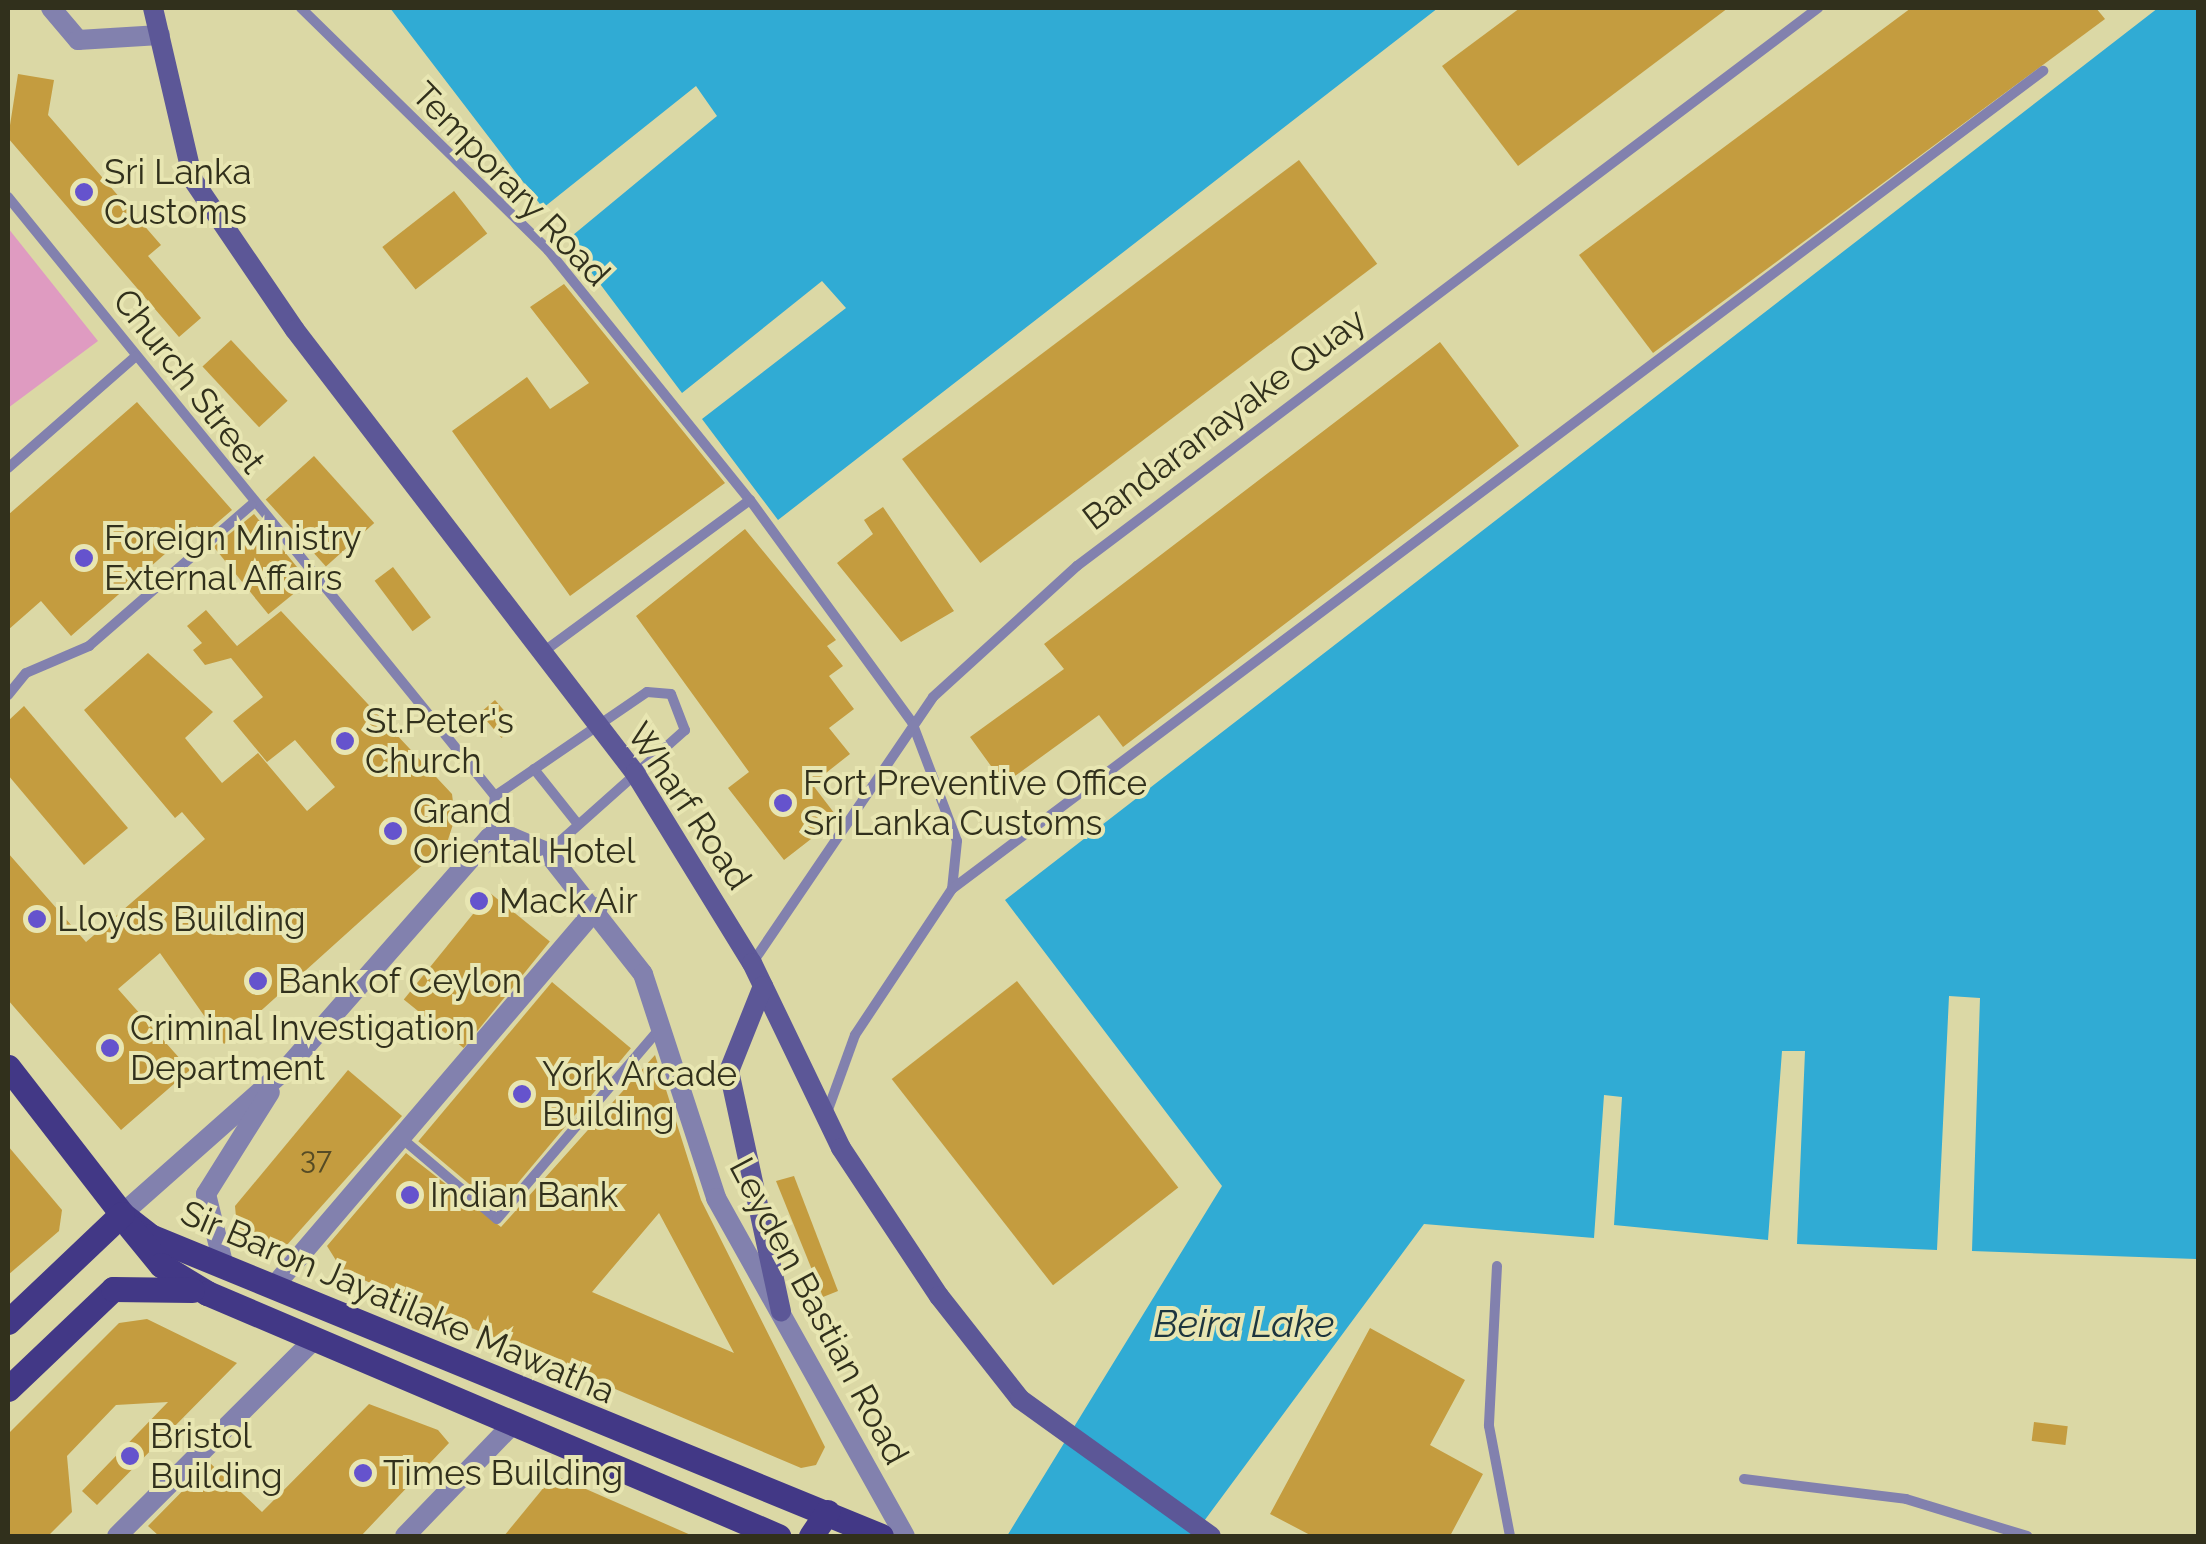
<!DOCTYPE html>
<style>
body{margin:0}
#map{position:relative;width:2206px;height:1544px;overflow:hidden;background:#dbd8a5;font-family:Raleway,sans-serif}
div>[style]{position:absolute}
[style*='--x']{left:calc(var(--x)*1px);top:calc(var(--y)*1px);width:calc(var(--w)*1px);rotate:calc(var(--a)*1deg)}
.green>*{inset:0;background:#df9bc1}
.water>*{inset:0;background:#30abd4}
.building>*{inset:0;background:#c49c3f;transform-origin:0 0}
.service>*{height:10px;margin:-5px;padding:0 5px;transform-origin:5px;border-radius:5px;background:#8281ae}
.minor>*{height:20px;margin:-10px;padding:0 10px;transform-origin:10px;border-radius:10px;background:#8281ae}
.tertiary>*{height:20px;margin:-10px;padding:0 10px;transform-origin:10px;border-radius:10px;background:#8281ae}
.secondary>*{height:20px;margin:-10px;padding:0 10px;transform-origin:10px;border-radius:10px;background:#5c5797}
.primary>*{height:25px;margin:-12.5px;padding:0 12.5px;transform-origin:12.5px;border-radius:12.5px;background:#423886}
.dots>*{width:28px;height:28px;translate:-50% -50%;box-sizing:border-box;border:5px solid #e8e6b2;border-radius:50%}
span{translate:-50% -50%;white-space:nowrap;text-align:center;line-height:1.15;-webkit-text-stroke:8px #e8e6b2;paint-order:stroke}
.number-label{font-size:30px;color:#564b25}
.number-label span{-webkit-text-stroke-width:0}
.poi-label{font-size:35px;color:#31301c}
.left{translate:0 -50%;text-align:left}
.street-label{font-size:35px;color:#31301c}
.water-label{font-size:38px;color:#1c353f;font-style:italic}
.frame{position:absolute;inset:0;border:10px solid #31301c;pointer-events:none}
</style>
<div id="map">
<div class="green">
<div style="clip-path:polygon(8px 228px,98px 341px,8px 408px)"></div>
</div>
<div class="water">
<div style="clip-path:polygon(390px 8px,1438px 8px,778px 520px,702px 419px,846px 308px,822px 281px,682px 393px,567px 240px,717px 116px,696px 86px,543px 208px)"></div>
<div style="clip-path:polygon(2158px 8px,2198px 8px,2196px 1259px,1972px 1251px,1980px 998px,1949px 996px,1937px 1250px,1797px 1244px,1805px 1051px,1782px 1051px,1768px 1240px,1614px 1225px,1622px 1097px,1604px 1095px,1594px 1238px,1424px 1224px,1193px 1536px,1007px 1536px,1222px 1186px,1005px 900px)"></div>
</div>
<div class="building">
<div style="clip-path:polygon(1520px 8px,1728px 8px,1518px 166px,1442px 66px)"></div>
<div style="clip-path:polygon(1911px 8px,2096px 8px,2105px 19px,1653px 353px,1579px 255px)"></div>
<div style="clip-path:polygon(18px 74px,54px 80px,48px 115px,161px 245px,148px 256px,201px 318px,179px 337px,8px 138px)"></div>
<div style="left:1299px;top:160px;width:130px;height:497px;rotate:53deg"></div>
<div style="left:454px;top:191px;width:54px;height:91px;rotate:52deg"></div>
<div style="clip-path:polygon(564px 284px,725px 483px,570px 596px,452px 431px,527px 377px,550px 409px,589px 383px,530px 307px)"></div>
<div style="left:231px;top:340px;width:83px;height:39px;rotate:47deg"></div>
<div style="clip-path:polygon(1440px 342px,1519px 446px,1123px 747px,1099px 715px,1004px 784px,970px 737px,1064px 669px,1044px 644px)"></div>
<div style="clip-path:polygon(137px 402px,232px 510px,204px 534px,197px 526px,71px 636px,41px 601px,8px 630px,8px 515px)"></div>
<div style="left:314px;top:456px;width:90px;height:65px;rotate:48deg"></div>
<div style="clip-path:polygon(883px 507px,954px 611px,901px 642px,837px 563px,873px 534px,864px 520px)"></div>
<div style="left:254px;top:514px;width:87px;height:52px;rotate:51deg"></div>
<div style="clip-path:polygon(745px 529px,836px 640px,827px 646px,843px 666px,829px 676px,854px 709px,829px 728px,850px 754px,812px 784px,838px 818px,784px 860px,728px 788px,749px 772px,636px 616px)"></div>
<div style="left:393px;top:567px;width:63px;height:23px;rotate:53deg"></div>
<div style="clip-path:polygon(206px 610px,237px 646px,281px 611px,452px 794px,455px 818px,447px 843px,224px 1044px,160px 953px,118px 989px,190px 1070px,121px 1130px,8px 1000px,8px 853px,86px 942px,205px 839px,182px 812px,175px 818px,84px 710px,148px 653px,213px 712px,185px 738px,222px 783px,258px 753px,307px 811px,335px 787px,295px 740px,267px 762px,233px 721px,263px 697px,231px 658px,205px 665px,193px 650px,202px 643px,187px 626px)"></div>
<div style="left:495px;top:700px;width:33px;height:20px;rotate:49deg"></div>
<div style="clip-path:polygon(24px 706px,128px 828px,84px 865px,8px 775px,8px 721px)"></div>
<div style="left:490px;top:893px;width:77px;height:137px;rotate:39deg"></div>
<div style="left:1017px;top:981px;width:262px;height:159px;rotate:52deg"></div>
<div style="left:552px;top:982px;width:103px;height:208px;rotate:40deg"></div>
<div style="clip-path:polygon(evenodd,655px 1055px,701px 1200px,825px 1447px,816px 1465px,801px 1468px,434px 1312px,342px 1270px,327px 1246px,406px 1153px,501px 1227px,655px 1055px,659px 1213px,734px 1353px,592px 1292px,659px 1213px)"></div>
<div style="clip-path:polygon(348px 1070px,402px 1116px,286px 1246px,252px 1250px,238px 1239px,235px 1206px)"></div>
<div style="clip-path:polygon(8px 1146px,62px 1210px,59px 1231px,8px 1275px)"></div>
<div style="clip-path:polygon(794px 1176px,838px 1291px,823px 1297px,776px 1181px)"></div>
<div style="clip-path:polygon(147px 1319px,237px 1363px,97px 1505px,82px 1491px,168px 1402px,116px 1405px,67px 1456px,72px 1512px,48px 1536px,8px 1536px,8px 1434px,119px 1323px)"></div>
<div style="clip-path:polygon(1370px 1328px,1465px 1380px,1430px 1445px,1483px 1474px,1450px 1536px,1312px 1536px,1270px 1514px)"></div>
<div style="clip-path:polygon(369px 1404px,438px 1430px,449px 1443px,361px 1536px,159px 1536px,148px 1526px,210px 1463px,262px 1512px)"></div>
<div style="left:2034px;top:1422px;width:34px;height:19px;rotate:7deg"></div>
<div style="clip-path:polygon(554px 1475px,693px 1536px,504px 1536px)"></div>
</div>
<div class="service">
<div style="--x:301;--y:8;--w:346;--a:44.4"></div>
<div style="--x:548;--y:250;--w:321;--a:51.1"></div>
<div style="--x:8;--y:197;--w:772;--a:50.89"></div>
<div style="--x:495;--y:796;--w:40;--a:97.1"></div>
<div style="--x:8;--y:468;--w:169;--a:-41.2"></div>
<div style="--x:543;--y:652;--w:257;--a:-36.3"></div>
<div style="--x:750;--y:500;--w:275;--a:53.9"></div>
<div style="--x:912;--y:722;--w:127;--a:69.3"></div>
<div style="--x:957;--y:841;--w:48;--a:95.9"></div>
<div style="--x:952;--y:889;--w:175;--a:123.6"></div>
<div style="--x:855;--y:1035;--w:85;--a:109.9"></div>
<div style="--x:8;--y:695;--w:28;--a:-51"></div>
<div style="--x:26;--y:673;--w:69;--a:-23.2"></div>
<div style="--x:89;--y:646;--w:215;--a:-41"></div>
<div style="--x:534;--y:769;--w:69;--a:51.5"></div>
<div style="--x:495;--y:796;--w:184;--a:-34.4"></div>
<div style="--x:647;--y:692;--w:24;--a:5"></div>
<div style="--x:671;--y:694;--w:39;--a:69"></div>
<div style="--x:685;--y:730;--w:183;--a:138.3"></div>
<div style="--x:952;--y:889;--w:1364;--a:-36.86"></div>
<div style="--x:753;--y:962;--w:320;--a:-55.8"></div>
<div style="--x:933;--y:697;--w:195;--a:-42.3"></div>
<div style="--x:1077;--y:566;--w:928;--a:-36.98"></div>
<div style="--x:399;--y:1136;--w:128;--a:40.3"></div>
<div style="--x:497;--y:1219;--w:250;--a:-49.5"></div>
<div style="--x:1497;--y:1266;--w:160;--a:92.9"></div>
<div style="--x:1489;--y:1426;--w:112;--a:79.2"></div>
<div style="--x:1744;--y:1479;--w:163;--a:7"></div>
<div style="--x:1906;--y:1499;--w:127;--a:17"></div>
</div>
<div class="minor">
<div style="--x:51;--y:8;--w:42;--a:49.8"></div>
<div style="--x:78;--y:40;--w:82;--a:-3.5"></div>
<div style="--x:275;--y:1285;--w:497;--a:-49.5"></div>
<div style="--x:117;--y:1536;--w:276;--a:-44.9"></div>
<div style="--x:405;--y:1536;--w:151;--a:-46.1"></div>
</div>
<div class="tertiary">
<div style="--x:122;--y:1214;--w:217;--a:-41.5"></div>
<div style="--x:285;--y:1070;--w:310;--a:-48.7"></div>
<div style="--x:490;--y:837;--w:21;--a:0"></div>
<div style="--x:511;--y:837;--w:39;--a:23"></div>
<div style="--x:547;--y:852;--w:155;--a:51.8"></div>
<div style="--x:643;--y:974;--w:236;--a:71.9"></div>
<div style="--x:716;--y:1198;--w:387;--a:60.8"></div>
<div style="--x:223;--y:1263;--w:71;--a:-103.8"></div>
<div style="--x:206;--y:1194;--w:120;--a:-57.9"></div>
</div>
<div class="secondary">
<div style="--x:153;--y:8;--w:177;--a:76.9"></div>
<div style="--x:193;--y:180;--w:181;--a:55.8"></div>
<div style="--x:295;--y:330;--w:558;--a:52.49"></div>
<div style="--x:635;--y:773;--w:223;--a:58.4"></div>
<div style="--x:752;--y:963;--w:205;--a:64.3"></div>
<div style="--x:841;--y:1148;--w:178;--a:56.5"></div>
<div style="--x:939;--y:1296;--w:131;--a:51.8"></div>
<div style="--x:1020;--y:1399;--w:235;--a:35.7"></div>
<div style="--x:763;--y:986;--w:92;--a:111.8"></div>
<div style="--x:729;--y:1071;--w:246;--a:77.8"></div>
</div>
<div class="primary">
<div style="--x:8;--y:1067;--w:186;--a:52.2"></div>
<div style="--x:122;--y:1214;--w:36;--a:38"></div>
<div style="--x:150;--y:1236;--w:790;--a:22.31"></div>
<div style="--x:130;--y:1227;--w:49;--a:50.8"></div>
<div style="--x:161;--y:1265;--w:54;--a:31.3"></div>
<div style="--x:207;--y:1293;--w:621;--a:23.05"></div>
<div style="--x:8;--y:1322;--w:157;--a:-43.5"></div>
<div style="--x:8;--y:1389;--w:145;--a:-43.6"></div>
<div style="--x:113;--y:1289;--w:79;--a:0.7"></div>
<div style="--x:811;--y:1536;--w:29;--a:-56"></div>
</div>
<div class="dots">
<div style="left:84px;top:192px;background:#6553cd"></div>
<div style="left:84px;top:558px;background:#6553cd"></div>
<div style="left:345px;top:741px;background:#6553cd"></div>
<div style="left:783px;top:803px;background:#6553cd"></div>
<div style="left:393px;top:831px;background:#6553cd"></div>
<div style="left:479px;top:901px;background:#6553cd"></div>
<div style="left:37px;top:919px;background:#6553cd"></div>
<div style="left:258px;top:981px;background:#6553cd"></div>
<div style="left:110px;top:1048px;background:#6553cd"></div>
<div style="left:522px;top:1094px;background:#6553cd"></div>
<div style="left:410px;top:1195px;background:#6553cd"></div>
<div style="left:130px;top:1456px;background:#6553cd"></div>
<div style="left:363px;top:1473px;background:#6553cd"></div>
</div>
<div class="number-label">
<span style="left:316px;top:1159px">37</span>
</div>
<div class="poi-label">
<span class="left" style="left:104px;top:192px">Sri Lanka<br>Customs</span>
<span class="left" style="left:104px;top:558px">Foreign Ministry<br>External Affairs</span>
<span class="left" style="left:365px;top:741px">St.Peter's<br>Church</span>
<span class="left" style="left:803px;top:803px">Fort Preventive Office<br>Sri Lanka Customs</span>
<span class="left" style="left:413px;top:831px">Grand<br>Oriental Hotel</span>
<span class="left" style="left:499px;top:901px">Mack Air</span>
<span class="left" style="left:57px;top:919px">Lloyds Building</span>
<span class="left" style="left:278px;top:981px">Bank of Ceylon</span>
<span class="left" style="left:130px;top:1048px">Criminal Investigation<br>Department</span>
<span class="left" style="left:542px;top:1094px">York Arcade<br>Building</span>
<span class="left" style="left:430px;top:1195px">Indian Bank</span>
<span class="left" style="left:150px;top:1456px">Bristol<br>Building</span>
<span class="left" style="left:383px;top:1473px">Times Building</span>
</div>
<div class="street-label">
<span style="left:511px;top:184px;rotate:46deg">Temporary Road</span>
<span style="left:189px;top:381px;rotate:52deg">Church Street</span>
<span style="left:1224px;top:419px;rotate:-37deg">Bandaranayake Quay</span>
<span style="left:689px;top:806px;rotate:56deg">Wharf Road</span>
<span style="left:398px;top:1302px;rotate:23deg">Sir Baron Jayatilake Mawatha</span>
<span style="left:819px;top:1311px;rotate:62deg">Leyden Bastian Road</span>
</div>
<div class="water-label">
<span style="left:1244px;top:1324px">Beira Lake</span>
</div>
<div class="frame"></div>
</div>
